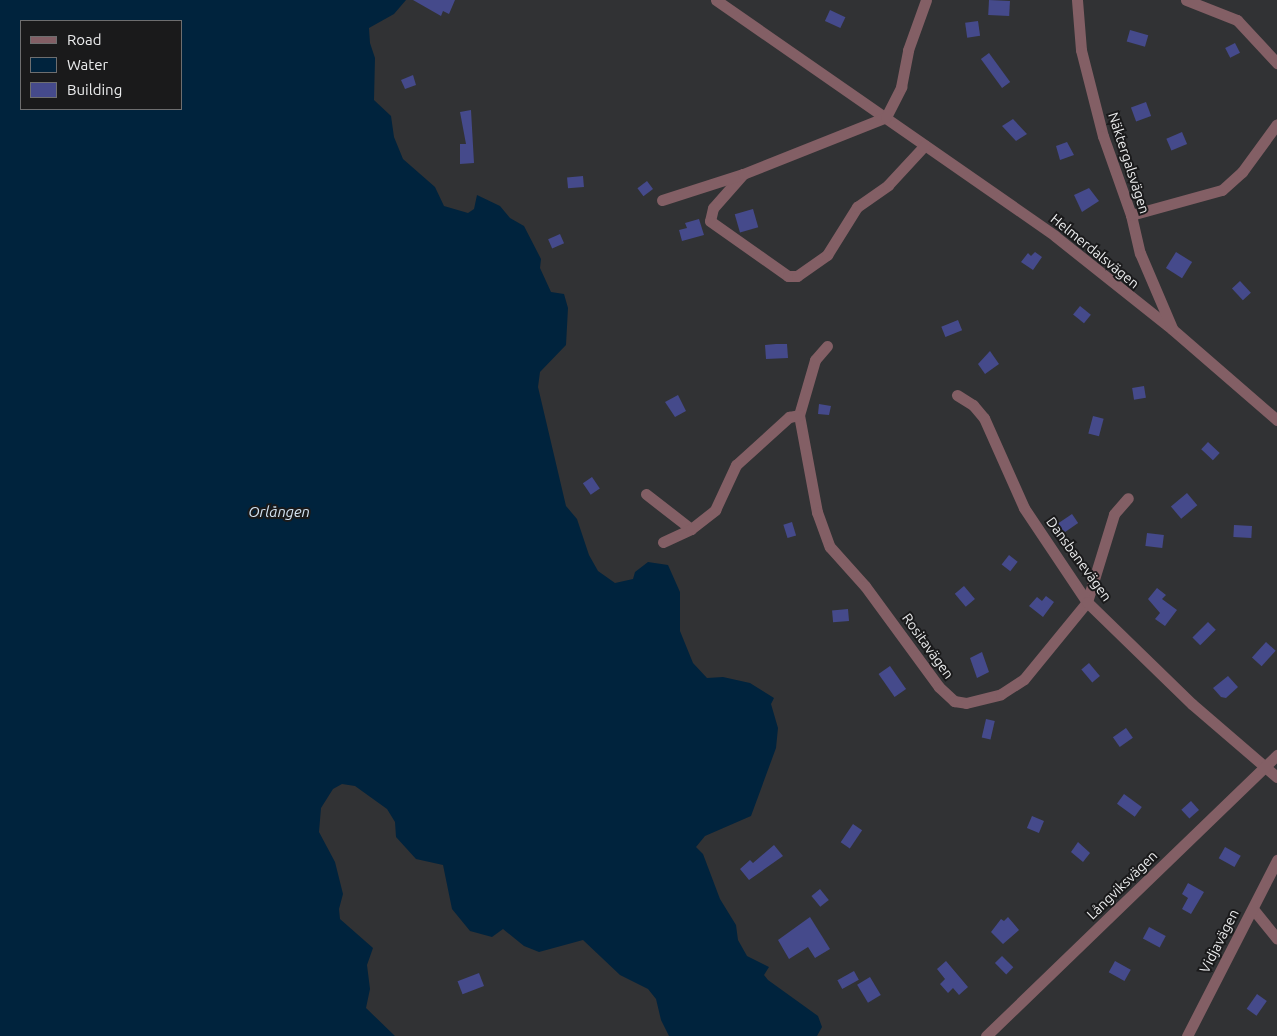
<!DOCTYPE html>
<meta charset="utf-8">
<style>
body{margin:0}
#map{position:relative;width:1277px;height:1036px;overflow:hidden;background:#313234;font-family:Ubuntu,sans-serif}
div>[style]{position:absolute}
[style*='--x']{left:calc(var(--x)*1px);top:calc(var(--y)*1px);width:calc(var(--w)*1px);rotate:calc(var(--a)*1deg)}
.water>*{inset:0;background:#00233d}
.building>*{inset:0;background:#454a8b;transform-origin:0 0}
.minor>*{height:11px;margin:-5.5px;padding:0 5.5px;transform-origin:5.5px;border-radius:5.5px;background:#835f65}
span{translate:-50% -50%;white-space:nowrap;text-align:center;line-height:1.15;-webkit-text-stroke:4px #1a1a1b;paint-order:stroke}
.street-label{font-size:14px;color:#ebeced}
.water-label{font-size:15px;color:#d4e4f3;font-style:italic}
.legend{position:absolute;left:20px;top:20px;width:162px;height:90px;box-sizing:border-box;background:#1a1a1b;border:1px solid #6e6e6f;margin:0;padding:6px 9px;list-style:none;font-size:15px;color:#ebeced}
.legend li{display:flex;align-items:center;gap:10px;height:25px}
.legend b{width:25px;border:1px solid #6e6e6f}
</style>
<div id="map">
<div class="water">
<div style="clip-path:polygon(evenodd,0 0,406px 0,394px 14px,369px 28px,370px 43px,375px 58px,374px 100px,391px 116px,394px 137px,403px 159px,435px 187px,444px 206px,468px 213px,474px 209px,477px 195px,500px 206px,510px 218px,524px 226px,541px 259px,540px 268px,551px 292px,564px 294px,568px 308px,566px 345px,540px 372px,538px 387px,566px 506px,577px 519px,589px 555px,598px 571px,615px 583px,633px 579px,635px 572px,648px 562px,668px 565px,680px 592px,680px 631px,693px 663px,707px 678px,723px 677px,750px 683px,774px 698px,771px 704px,778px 728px,776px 748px,751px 816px,705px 836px,696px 847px,703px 854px,720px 899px,736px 925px,738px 940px,747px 956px,769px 967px,764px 975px,768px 980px,818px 1016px,822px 1027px,817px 1036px,669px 1036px,661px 1020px,656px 999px,648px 989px,620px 975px,583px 940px,539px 952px,524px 946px,503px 929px,492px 937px,470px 931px,452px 909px,443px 865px,416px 859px,396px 837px,395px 822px,387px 809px,355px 786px,342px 784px,333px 789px,321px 808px,319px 832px,335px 862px,343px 894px,339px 909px,340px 919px,373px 948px,367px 965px,370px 989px,366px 1008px,395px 1036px,0 1036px,0 0,21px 21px,181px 21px,181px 109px,21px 109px,21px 21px)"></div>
</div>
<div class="building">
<div style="clip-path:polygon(413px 0,455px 0,449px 14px,443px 11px,441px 16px)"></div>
<div style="left:989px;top:0;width:21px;height:15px;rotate:3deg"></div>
<div style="left:830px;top:10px;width:17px;height:12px;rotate:25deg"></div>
<div style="left:978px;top:21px;width:15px;height:13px;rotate:82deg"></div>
<div style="left:1130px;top:30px;width:19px;height:12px;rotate:16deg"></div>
<div style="left:1235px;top:43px;width:11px;height:11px;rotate:63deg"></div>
<div style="left:989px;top:53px;width:36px;height:10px;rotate:54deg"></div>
<div style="clip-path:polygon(413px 75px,416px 85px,405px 89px,401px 80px)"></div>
<div style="left:1146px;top:102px;width:15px;height:16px;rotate:70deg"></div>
<div style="clip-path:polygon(471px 110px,474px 163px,460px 164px,460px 144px,466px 144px,460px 112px)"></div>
<div style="clip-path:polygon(1013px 119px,1027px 134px,1016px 141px,1002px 126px)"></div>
<div style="left:1182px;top:132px;width:13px;height:17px;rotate:67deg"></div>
<div style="clip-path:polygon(1067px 142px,1074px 155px,1060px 160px,1056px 146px)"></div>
<div style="left:583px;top:176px;width:11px;height:16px;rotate:85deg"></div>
<div style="left:647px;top:181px;width:10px;height:12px;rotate:53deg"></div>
<div style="clip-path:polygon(1089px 188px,1099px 201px,1082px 212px,1074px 195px)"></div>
<div style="left:753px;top:209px;width:19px;height:19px;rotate:74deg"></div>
<div style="clip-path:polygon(699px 219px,704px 235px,682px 241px,679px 230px,687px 228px,685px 223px)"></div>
<div style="left:560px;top:234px;width:10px;height:13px;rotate:66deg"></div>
<div style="clip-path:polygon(1035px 252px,1042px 257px,1033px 270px,1021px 262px,1028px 253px,1031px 256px)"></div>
<div style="left:1176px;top:252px;width:19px;height:19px;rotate:32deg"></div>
<div style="left:1240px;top:281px;width:16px;height:11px;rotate:47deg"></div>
<div style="left:1080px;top:306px;width:14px;height:11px;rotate:39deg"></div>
<div style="left:958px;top:320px;width:11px;height:18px;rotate:68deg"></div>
<div style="clip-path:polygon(776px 344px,787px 344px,788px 358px,766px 359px,765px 345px)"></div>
<div style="clip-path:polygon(990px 351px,999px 364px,985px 374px,978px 364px)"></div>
<div style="left:1144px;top:386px;width:12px;height:12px;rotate:81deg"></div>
<div style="clip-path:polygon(678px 395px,686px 411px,675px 417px,665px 402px)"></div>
<div style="clip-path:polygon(819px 404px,831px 406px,829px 415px,818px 414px)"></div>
<div style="left:1093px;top:416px;width:11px;height:18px;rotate:15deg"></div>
<div style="left:1208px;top:442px;width:16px;height:10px;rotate:43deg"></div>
<div style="left:592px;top:477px;width:14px;height:11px;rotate:56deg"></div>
<div style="left:1187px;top:493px;width:16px;height:21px;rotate:50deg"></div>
<div style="left:1072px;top:514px;width:11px;height:17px;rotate:56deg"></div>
<div style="left:792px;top:522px;width:14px;height:9px;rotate:73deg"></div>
<div style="left:1234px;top:525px;width:18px;height:12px;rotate:3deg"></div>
<div style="left:1147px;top:533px;width:17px;height:13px;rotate:7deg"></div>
<div style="left:1009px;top:555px;width:11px;height:12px;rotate:38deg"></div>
<div style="left:964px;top:586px;width:17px;height:12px;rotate:50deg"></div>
<div style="clip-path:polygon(1157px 588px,1166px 595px,1162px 599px,1177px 610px,1165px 626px,1155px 619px,1160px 613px,1148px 599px)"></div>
<div style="clip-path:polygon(1046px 596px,1054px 602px,1043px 617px,1029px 606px,1037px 597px,1042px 601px)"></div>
<div style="left:848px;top:609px;width:12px;height:16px;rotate:85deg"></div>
<div style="left:1208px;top:622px;width:11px;height:22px;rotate:45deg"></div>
<div style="left:1266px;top:642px;width:13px;height:21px;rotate:42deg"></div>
<div style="clip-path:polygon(982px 652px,989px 672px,977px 678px,970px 658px)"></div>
<div style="left:1089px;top:663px;width:17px;height:10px;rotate:50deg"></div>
<div style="left:890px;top:666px;width:28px;height:14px;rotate:55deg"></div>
<div style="clip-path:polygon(1228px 676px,1238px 687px,1226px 698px,1221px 697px,1213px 688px)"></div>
<div style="left:986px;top:719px;width:9px;height:19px;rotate:13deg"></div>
<div style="left:1126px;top:728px;width:12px;height:16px;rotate:55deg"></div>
<div style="left:1124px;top:794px;width:22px;height:12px;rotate:36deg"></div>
<div style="left:1191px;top:801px;width:12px;height:13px;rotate:48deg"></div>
<div style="left:1032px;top:816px;width:13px;height:13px;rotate:23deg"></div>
<div style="left:853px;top:824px;width:11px;height:22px;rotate:34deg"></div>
<div style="clip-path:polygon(1078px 842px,1090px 853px,1083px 862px,1071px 852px)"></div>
<div style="clip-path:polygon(774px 845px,783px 856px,749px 880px,740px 869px,750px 860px,753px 863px)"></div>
<div style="left:1225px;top:847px;width:18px;height:13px;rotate:29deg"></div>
<div style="clip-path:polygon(1188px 883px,1204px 892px,1191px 914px,1182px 909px,1188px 898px,1182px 894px)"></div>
<div style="left:820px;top:889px;width:14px;height:11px;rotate:51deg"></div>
<div style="clip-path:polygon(810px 917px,830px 949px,815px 958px,808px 947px,789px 959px,778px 940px)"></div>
<div style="clip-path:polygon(1008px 917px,1019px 930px,1003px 944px,991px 932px,1001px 919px,1004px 921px)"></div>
<div style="left:1149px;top:927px;width:19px;height:13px;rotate:28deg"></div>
<div style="left:1002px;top:956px;width:16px;height:10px;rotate:45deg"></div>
<div style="clip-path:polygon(946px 961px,968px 987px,959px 995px,953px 988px,948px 993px,940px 984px,945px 979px,937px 969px)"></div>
<div style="left:1115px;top:961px;width:18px;height:13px;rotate:29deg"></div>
<div style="left:854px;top:971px;width:10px;height:19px;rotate:61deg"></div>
<div style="left:479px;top:973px;width:14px;height:23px;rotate:69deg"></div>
<div style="left:870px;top:977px;width:21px;height:15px;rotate:59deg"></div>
<div style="left:1257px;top:994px;width:12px;height:18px;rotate:35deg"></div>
</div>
<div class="minor">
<div style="--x:716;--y:0;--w:413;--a:34.8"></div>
<div style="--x:1055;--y:236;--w:149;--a:38.5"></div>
<div style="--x:1172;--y:329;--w:139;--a:40.9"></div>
<div style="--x:1077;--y:0;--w:50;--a:85.4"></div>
<div style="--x:1081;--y:50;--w:89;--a:75.7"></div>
<div style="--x:1103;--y:136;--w:84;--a:70.5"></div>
<div style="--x:1131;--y:215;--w:39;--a:77"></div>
<div style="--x:1140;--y:253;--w:82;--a:66.9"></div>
<div style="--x:1186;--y:0;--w:55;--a:21.4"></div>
<div style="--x:1237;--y:20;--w:59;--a:47.1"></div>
<div style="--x:743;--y:174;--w:45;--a:131.4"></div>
<div style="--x:713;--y:208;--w:13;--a:103"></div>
<div style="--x:710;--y:221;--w:95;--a:35.2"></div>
<div style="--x:788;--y:276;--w:9;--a:0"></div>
<div style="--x:797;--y:276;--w:37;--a:-35"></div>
<div style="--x:827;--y:255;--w:57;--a:-58"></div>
<div style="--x:857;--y:207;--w:38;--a:-35"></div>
<div style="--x:888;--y:185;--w:54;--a:-47.2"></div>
<div style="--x:662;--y:200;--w:85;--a:-17.8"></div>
<div style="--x:743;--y:174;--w:154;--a:-21.7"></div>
<div style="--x:886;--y:117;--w:34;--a:-63"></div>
<div style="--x:901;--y:87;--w:38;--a:-79"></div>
<div style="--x:908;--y:50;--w:53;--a:-70.2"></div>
<div style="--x:1131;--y:215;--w:94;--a:-15.4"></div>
<div style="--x:1222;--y:190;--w:27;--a:-42"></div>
<div style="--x:1242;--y:172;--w:59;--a:-53.9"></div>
<div style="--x:827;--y:346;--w:18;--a:131"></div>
<div style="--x:815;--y:360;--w:57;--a:106.2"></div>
<div style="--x:799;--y:415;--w:99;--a:79.5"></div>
<div style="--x:817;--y:512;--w:37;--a:70"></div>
<div style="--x:830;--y:547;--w:52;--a:48.1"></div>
<div style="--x:865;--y:586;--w:125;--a:53.8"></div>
<div style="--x:939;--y:687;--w:21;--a:43"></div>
<div style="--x:954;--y:701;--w:12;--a:9"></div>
<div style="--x:966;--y:703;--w:36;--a:-14"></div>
<div style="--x:1001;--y:694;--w:27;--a:-33"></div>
<div style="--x:1024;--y:679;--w:99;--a:-50.7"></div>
<div style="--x:1087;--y:602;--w:92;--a:-72.9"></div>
<div style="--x:1114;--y:514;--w:21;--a:-49"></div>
<div style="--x:957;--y:395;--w:19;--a:32"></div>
<div style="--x:973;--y:405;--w:17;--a:50"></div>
<div style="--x:984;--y:418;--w:98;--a:66"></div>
<div style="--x:1024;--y:508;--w:113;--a:56.2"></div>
<div style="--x:1087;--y:602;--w:146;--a:44.2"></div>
<div style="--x:1192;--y:704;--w:112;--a:40.7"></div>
<div style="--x:646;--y:494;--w:57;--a:37.9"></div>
<div style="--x:663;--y:542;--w:31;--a:-25"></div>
<div style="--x:691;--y:529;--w:31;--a:-38"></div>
<div style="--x:715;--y:510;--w:50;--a:-65"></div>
<div style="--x:736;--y:465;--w:72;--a:-42.2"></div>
<div style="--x:789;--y:417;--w:10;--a:-11"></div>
<div style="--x:1253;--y:909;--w:38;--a:51"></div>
<div style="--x:986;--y:1036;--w:405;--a:-44"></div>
<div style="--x:1187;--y:1036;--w:198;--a:-62.9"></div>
</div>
<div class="street-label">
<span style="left:1129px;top:163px;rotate:72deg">Näktergalsvägen</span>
<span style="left:1095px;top:251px;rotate:39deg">Helmerdalsvägen</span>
<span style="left:1079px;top:559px;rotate:54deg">Dansbanevägen</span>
<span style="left:928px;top:646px;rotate:54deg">Rositavägen</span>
<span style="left:1122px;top:885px;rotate:-44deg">Långviksvägen</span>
<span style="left:1219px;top:941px;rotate:-63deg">Vidjavägen</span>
</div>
<div class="water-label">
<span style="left:279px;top:512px">Orlången</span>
</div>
<ul class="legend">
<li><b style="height:6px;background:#835f65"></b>Road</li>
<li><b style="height:14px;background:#00233d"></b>Water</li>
<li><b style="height:14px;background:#454a8b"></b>Building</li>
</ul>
</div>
